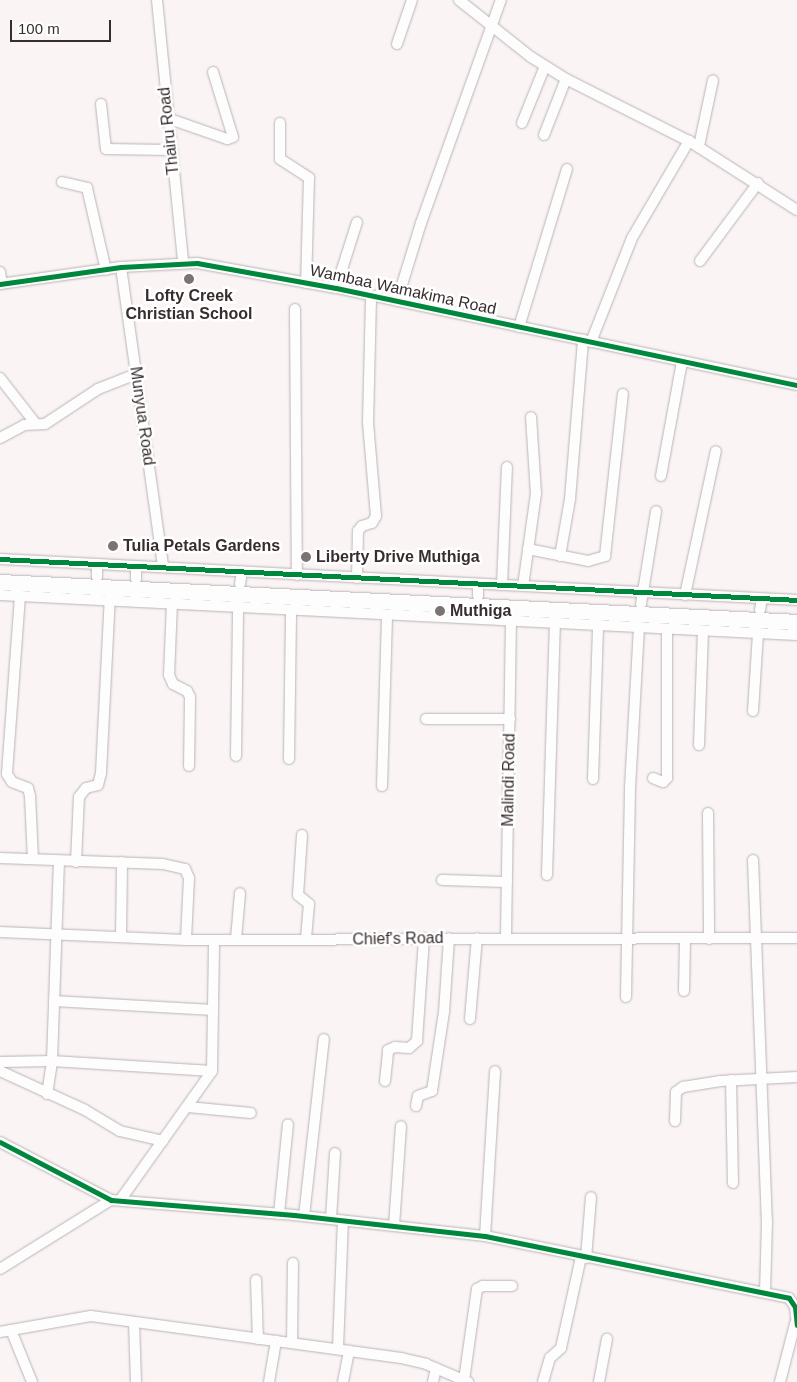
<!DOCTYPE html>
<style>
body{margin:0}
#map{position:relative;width:797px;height:1382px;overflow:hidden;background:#faf4f4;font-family:Helvetica,sans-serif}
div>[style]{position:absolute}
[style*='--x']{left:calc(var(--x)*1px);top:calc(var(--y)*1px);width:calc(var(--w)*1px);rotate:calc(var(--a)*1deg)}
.roads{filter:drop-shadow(0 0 1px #bbb3b4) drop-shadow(0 0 1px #bbb3b4)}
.minor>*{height:10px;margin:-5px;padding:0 5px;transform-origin:5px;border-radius:5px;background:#fefdfd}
.highway>*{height:15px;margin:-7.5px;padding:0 7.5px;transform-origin:7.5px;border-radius:7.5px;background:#fefdfd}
.cycleway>*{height:5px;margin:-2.5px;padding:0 2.5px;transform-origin:2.5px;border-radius:2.5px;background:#00873e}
.dots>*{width:14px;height:14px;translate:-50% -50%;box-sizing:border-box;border:2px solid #fff;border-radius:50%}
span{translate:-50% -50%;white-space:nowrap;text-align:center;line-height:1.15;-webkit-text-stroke:5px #fff;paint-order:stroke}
.street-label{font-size:16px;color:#382d2e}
.poi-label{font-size:16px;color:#382d2e;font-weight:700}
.left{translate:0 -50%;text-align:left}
.scale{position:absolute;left:10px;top:20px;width:101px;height:22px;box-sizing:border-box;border:2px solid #382d2e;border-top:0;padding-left:6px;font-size:15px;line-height:18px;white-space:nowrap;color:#382d2e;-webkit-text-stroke:4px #fff;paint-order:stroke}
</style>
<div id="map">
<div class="roads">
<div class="minor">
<div style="--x:157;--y:0;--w:263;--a:84.3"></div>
<div style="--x:459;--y:0;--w:92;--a:38.4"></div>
<div style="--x:531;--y:57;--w:41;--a:32.2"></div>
<div style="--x:566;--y:79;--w:138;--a:26.8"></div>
<div style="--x:689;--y:141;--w:128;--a:32.6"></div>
<div style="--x:397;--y:44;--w:46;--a:-71.2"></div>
<div style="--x:101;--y:104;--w:45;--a:83.7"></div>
<div style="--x:106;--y:149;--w:64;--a:0.9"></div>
<div style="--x:167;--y:118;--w:64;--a:19.3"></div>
<div style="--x:227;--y:139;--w:6;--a:-18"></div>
<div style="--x:233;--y:137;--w:68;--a:-107.1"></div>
<div style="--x:280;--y:123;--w:36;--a:90"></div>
<div style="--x:280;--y:159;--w:35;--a:33"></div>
<div style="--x:309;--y:178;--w:105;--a:91.6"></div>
<div style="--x:522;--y:123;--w:61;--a:-68"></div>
<div style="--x:544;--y:135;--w:60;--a:-68.6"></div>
<div style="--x:699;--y:146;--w:67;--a:-78"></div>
<div style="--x:62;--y:182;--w:26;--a:13"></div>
<div style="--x:87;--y:188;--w:84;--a:77"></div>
<div style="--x:700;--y:261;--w:97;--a:-53.4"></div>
<div style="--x:121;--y:267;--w:302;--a:82"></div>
<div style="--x:0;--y:272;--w:12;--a:81"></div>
<div style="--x:0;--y:284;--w:122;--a:-8"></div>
<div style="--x:121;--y:267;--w:76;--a:-3"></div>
<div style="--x:197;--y:263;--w:141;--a:10.2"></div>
<div style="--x:336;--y:288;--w:471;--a:11.9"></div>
<div style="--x:336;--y:288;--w:69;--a:-72.3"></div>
<div style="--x:397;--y:301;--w:82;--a:-72.9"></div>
<div style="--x:421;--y:223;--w:237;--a:-70.3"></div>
<div style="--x:295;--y:309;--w:266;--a:89.6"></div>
<div style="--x:519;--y:327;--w:165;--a:-73.1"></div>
<div style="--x:591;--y:342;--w:112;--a:-68.5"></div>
<div style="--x:632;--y:238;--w:113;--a:-59.6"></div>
<div style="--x:0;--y:378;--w:58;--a:52"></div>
<div style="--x:0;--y:438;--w:27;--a:-28"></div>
<div style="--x:24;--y:425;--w:21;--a:-3"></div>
<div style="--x:45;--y:424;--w:64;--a:-33.4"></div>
<div style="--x:98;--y:389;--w:41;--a:-21.5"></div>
<div style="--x:661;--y:476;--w:116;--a:-79.6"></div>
<div style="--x:528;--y:549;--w:61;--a:11.3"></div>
<div style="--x:588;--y:561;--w:18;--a:-16"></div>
<div style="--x:605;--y:556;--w:163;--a:-83.7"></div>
<div style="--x:560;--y:556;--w:58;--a:-80"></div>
<div style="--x:570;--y:499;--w:160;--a:-85.3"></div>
<div style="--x:0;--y:559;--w:798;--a:2.94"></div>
<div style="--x:97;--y:577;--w:13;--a:-90"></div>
<div style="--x:357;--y:578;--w:47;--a:-88.8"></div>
<div style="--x:358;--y:531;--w:6;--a:-51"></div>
<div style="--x:362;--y:526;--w:10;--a:-17"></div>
<div style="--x:372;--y:523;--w:8;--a:-60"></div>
<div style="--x:376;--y:516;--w:94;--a:-94.9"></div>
<div style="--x:368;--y:422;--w:126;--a:-88.6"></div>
<div style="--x:136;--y:579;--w:13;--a:-90"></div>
<div style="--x:240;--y:584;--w:13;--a:-81"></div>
<div style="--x:502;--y:585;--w:118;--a:-87.6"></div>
<div style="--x:523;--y:586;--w:93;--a:-82"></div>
<div style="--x:536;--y:494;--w:77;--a:-93.7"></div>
<div style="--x:0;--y:595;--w:798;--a:2.87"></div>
<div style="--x:685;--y:595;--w:147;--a:-77.9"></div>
<div style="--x:20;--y:596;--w:178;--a:94.2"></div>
<div style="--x:7;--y:774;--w:9;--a:58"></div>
<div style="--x:12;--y:782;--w:17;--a:21"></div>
<div style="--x:28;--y:788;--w:8;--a:76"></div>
<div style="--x:30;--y:796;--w:63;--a:87.3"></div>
<div style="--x:478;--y:596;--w:12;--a:-90"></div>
<div style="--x:172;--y:604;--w:71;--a:92.4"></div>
<div style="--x:169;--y:675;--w:10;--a:66"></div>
<div style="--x:173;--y:684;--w:16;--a:27"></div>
<div style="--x:187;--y:691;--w:7;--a:63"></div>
<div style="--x:190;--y:697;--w:69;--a:90.8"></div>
<div style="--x:641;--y:604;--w:94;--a:-80.8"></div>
<div style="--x:760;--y:610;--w:11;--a:-80"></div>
<div style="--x:753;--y:711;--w:78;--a:-86.3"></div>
<div style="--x:426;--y:719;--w:84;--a:0"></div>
<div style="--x:699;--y:745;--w:113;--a:-88"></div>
<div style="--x:236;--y:756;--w:148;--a:-89.2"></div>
<div style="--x:289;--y:759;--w:149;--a:-89.2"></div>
<div style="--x:653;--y:778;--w:11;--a:22"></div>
<div style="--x:663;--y:782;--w:6;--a:-45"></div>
<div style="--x:667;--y:778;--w:148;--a:-90"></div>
<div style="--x:593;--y:779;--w:153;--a:-88.1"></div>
<div style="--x:382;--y:786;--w:171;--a:-88.3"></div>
<div style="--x:708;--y:813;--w:126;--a:89.5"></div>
<div style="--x:302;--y:835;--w:60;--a:93.8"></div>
<div style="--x:298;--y:895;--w:14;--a:39"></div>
<div style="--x:309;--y:904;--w:35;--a:95"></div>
<div style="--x:0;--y:858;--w:163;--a:2.1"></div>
<div style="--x:163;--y:864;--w:23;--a:13"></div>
<div style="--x:185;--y:869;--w:10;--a:66"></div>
<div style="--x:189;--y:878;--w:62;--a:92.8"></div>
<div style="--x:753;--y:860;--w:361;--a:87.8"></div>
<div style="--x:767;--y:1221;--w:71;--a:91.6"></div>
<div style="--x:76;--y:862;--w:65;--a:-87.4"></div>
<div style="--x:79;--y:797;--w:11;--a:-52"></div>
<div style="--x:86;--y:788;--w:12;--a:-14"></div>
<div style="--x:98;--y:785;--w:12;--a:-76"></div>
<div style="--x:101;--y:773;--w:176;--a:-87.1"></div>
<div style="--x:547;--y:875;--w:252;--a:-88.2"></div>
<div style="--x:442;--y:880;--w:65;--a:1.8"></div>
<div style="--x:0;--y:932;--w:186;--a:2.5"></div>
<div style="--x:186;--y:940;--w:611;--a:-0.19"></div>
<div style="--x:121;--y:936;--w:74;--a:-89.2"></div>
<div style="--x:506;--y:937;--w:315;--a:-89.1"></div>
<div style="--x:236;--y:939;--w:46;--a:-85"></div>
<div style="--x:684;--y:991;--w:52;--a:-88.9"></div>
<div style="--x:626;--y:997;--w:209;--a:-88.9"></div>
<div style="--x:630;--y:788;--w:160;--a:-86.8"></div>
<div style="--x:54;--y:1001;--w:159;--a:3.2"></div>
<div style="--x:470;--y:1019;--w:81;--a:-85.1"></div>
<div style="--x:0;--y:1062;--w:52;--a:-1.1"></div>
<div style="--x:52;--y:1061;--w:160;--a:3.6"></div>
<div style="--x:0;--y:1071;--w:94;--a:24.6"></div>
<div style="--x:85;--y:1110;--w:41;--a:31"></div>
<div style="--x:120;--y:1131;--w:44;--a:13.1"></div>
<div style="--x:731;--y:1080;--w:103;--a:88.9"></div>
<div style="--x:385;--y:1081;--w:31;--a:-84"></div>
<div style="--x:388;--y:1050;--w:8;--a:-23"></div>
<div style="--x:395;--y:1047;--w:14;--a:4"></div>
<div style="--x:409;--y:1048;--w:11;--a:-41"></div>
<div style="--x:417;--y:1041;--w:103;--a:-86.1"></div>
<div style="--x:47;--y:1094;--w:33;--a:-81"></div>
<div style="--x:52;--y:1061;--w:200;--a:-88"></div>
<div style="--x:416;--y:1106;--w:10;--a:-79"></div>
<div style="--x:418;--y:1096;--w:15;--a:-20"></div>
<div style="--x:432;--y:1091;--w:80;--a:-81.4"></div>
<div style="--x:444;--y:1012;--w:74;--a:-86.1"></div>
<div style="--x:188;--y:1107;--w:63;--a:5.4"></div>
<div style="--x:675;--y:1121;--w:29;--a:-88"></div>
<div style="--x:676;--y:1092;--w:9;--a:-36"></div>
<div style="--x:683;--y:1087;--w:38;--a:-9"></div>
<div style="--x:721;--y:1081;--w:76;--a:-3"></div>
<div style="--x:0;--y:1142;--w:125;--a:27.6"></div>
<div style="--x:111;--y:1200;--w:184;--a:4.7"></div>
<div style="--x:294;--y:1215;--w:192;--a:6.3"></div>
<div style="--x:485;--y:1236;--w:310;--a:11.5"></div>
<div style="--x:789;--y:1298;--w:11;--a:56"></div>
<div style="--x:795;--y:1307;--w:18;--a:84"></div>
<div style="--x:121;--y:1199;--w:157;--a:-54.6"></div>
<div style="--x:212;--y:1071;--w:131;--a:-89.1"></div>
<div style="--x:279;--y:1214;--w:90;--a:-84.3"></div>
<div style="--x:304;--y:1216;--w:178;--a:-83.6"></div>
<div style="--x:331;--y:1219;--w:66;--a:-86.5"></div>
<div style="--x:394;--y:1226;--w:100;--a:-86"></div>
<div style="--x:485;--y:1236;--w:165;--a:-86.5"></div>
<div style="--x:586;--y:1258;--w:61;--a:-85.3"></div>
<div style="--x:0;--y:1269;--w:131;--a:-31.9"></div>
<div style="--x:256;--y:1280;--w:59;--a:88.1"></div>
<div style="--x:134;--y:1322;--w:60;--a:88.1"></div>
<div style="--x:11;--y:1330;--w:56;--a:68"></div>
<div style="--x:0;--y:1332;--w:92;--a:-10"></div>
<div style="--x:91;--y:1316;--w:313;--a:7.7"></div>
<div style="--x:401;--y:1358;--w:26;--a:13"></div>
<div style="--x:426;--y:1364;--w:46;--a:23.2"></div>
<div style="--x:292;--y:1343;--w:80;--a:-89.3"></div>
<div style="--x:338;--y:1349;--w:128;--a:-87.8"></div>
<div style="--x:464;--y:1380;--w:92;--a:-81.9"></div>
<div style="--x:477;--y:1289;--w:7;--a:-27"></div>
<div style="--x:483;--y:1286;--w:29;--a:0"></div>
<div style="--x:269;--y:1382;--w:42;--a:-80.3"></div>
<div style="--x:343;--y:1382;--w:32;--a:-79"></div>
<div style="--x:433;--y:1382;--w:14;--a:-78"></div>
<div style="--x:543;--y:1382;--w:25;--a:-74"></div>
<div style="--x:550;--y:1358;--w:15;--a:-42"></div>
<div style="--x:561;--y:1348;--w:93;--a:-77.6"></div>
<div style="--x:599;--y:1382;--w:44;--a:-79.5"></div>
<div style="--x:780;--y:1382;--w:60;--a:-75.5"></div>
</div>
<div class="highway">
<div style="--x:0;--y:582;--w:798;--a:2.87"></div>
</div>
</div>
<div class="cycleway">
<div style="--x:0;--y:284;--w:122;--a:-8"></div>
<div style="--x:121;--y:267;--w:76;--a:-3"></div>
<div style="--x:197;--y:263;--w:141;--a:10.2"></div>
<div style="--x:336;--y:288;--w:471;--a:11.9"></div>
<div style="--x:0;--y:559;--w:798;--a:2.94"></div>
<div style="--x:0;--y:1142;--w:125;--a:27.6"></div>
<div style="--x:111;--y:1200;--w:184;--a:4.7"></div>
<div style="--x:294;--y:1215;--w:192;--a:6.3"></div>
<div style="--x:485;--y:1236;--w:310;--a:11.5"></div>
<div style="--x:789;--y:1298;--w:11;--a:56"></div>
<div style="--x:795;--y:1307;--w:18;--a:84"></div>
</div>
<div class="dots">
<div style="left:189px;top:279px;background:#7c7373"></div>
<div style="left:113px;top:546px;background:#7c7373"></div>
<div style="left:306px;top:557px;background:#7c7373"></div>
<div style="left:440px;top:611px;background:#7c7373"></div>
</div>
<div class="street-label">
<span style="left:169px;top:131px;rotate:-96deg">Thairu Road</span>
<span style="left:403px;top:290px;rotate:12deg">Wambaa Wamakima Road</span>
<span style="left:142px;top:416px;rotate:82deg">Munyua Road</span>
<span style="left:509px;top:780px;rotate:-89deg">Malindi Road</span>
<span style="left:398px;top:939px;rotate:-1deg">Chief's Road</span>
</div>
<div class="poi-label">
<span style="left:189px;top:305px">Lofty Creek<br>Christian School</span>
<span class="left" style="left:123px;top:546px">Tulia Petals Gardens</span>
<span class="left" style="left:316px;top:557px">Liberty Drive Muthiga</span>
<span class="left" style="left:450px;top:611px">Muthiga</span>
</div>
<div class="scale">100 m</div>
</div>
